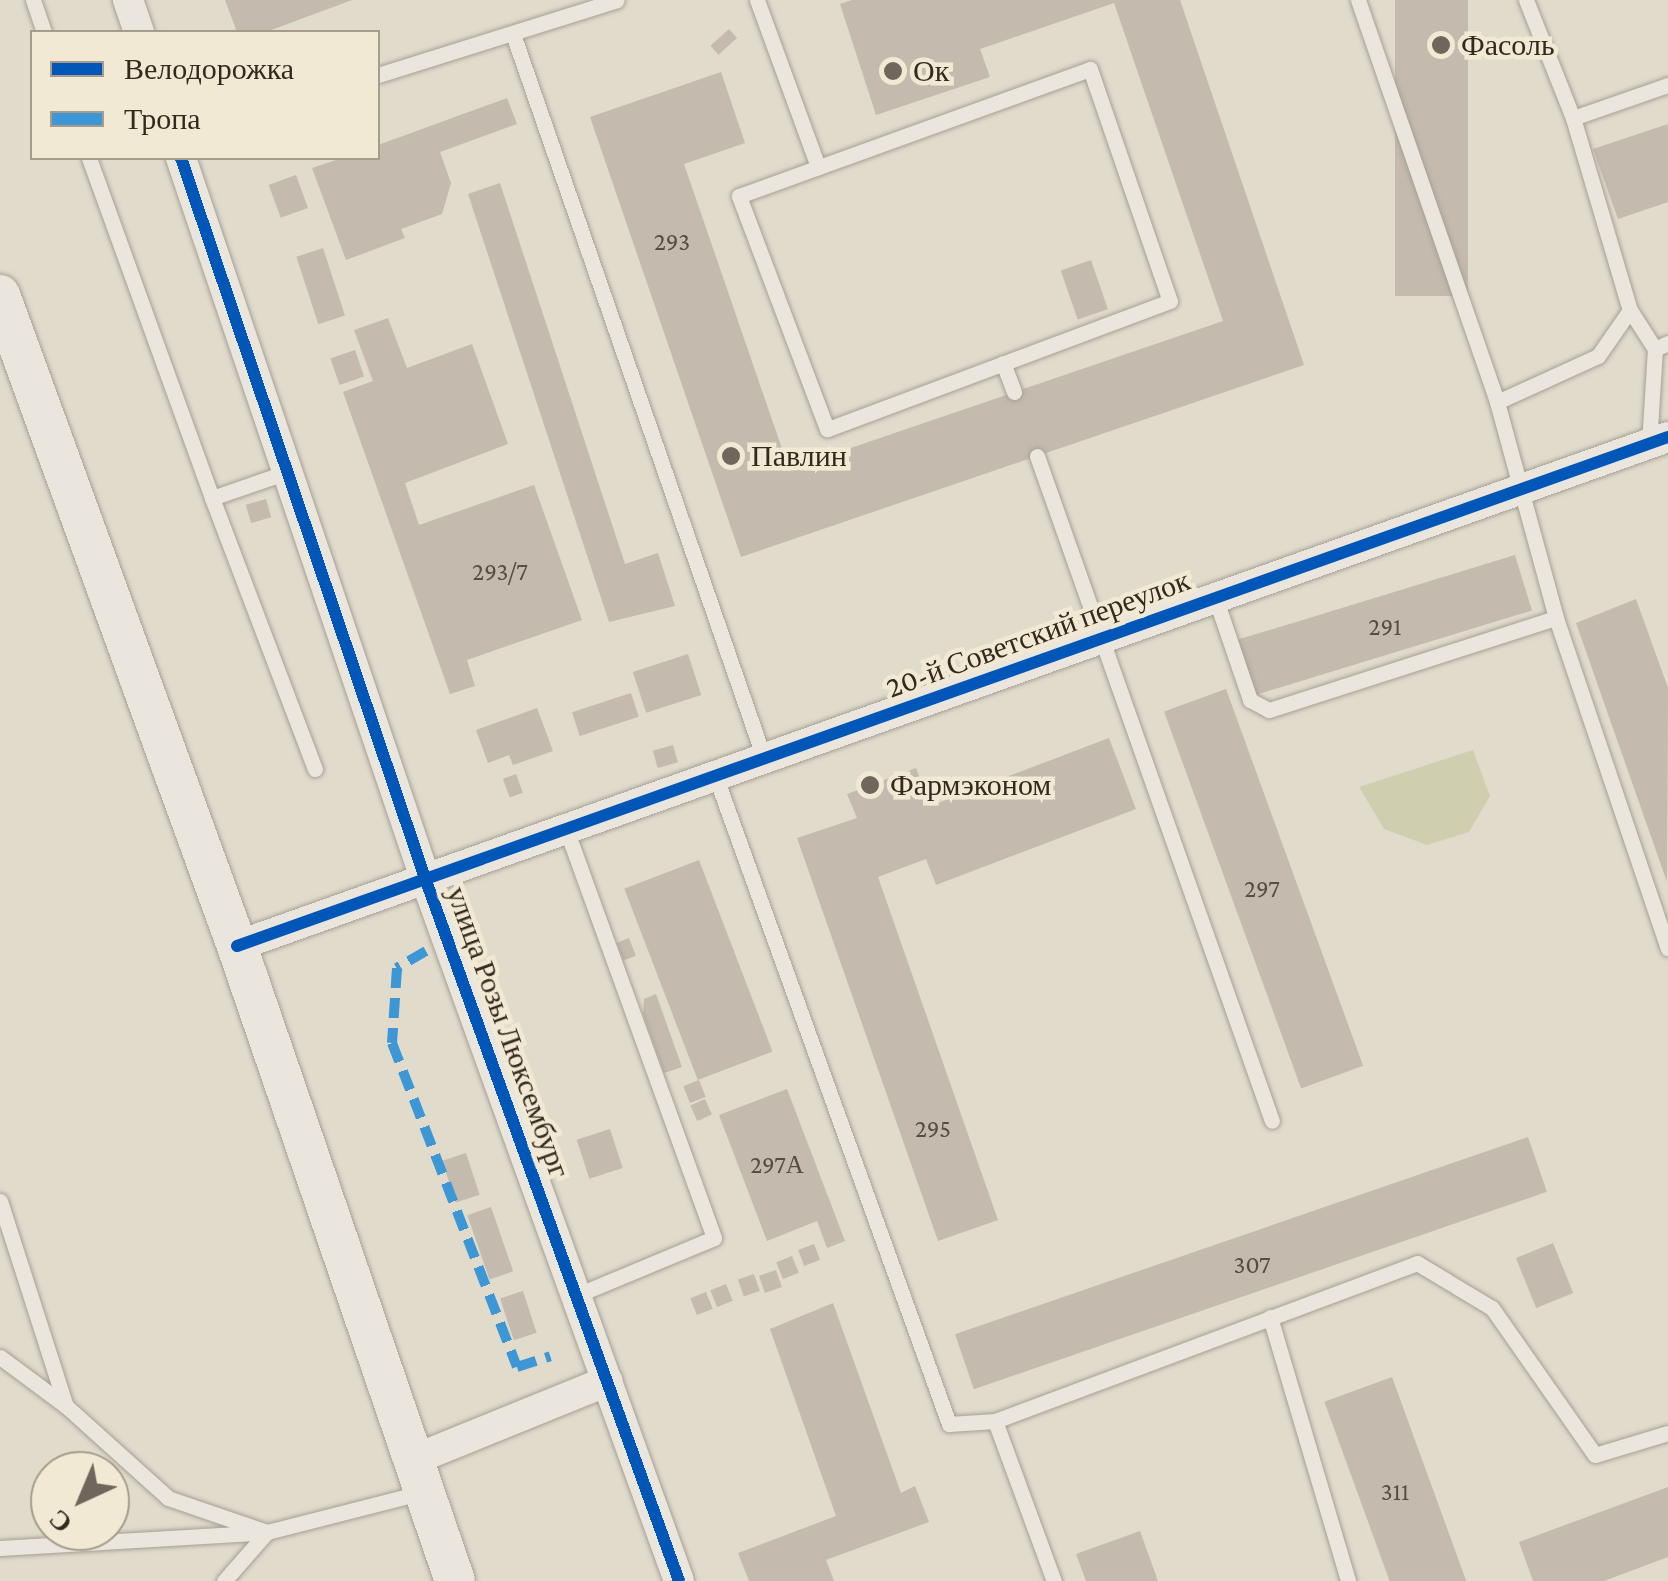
<!DOCTYPE html>
<meta charset="utf-8">
<style>
body{margin:0}
#map{position:relative;width:1668px;height:1581px;overflow:hidden;background:#e1dbcc;font-family:"Crimson Pro",serif}
div>[style]{position:absolute}
[style*='--x']{left:calc(var(--x)*1px);top:calc(var(--y)*1px);width:calc(var(--w)*1px);rotate:calc(var(--a)*1deg)}
.green>*{inset:0;background:#cfcfb0}
.building>*{inset:0;background:#c4baad;transform-origin:0 0}
.roads{filter:drop-shadow(0 0 2px #a6a095) drop-shadow(0 0 2px #a6a095)}
.lane>*{height:15px;margin:-7.5px;padding:0 7.5px;transform-origin:7.5px;border-radius:7.5px;background:#eae6dd}
.street>*{height:30px;margin:-15px;padding:0 15px;transform-origin:15px;border-radius:15px;background:#eae6dd}
.secondary>*{height:40px;margin:-20px;padding:0 20px;transform-origin:20px;border-radius:20px;background:#eae6dd}
.quiet>*{height:10px;margin-top:-5px;transform-origin:0;background:repeating-linear-gradient(90deg,#3d96d5 0 20px,transparent 0 30px)}
.cycleway>*{height:12px;margin:-6px;padding:0 6px;transform-origin:6px;border-radius:6px;background:#0057b8}
.dots>*{width:28px;height:28px;translate:-50% -50%;box-sizing:border-box;border:5px solid #f1e9d3;border-radius:50%}
span{translate:-50% -50%;white-space:nowrap;text-align:center;line-height:1.15;-webkit-text-stroke:9px #f1e9d3;paint-order:stroke}
.number-label{font-size:25px;color:#574d42}
.number-label span{-webkit-text-stroke-width:0}
.poi-label{font-size:30px;color:#33291f}
.left{translate:0 -50%;text-align:left}
.street-label{font-size:30px;color:#33291f}
.legend{position:absolute;left:30px;top:30px;width:350px;height:130px;box-sizing:border-box;background:#f1e9d3;border:2px solid #a59c8b;margin:0;padding:12px 18px;list-style:none;font-size:30px;color:#33291f}
.legend li{display:flex;align-items:center;gap:20px;height:50px}
.legend b{width:50px;border:2px solid #a59c8b}
.north{position:absolute;left:30px;top:1451px;width:100px;height:100px;box-sizing:border-box;background:#f1e9d3;border:2px solid #a59c8b;border-radius:50%;rotate:224deg;font-size:28px;font-weight:700;line-height:40px;text-align:center;color:#33291f}
.north::after{content:'';display:block;margin:auto;width:35px;height:45px;background:#70675c;clip-path:polygon(50% 0,100% 100%,50% 72%,0 100%)}
</style>
<div id="map">
<div class="green">
<div style="clip-path:polygon(1473px 750px,1490px 796px,1469px 832px,1427px 845px,1384px 829px,1359px 787px)"></div>
</div>
<div class="building">
<div style="clip-path:polygon(225px 0,352px 0,266px 32px,237px 32px)"></div>
<div style="clip-path:polygon(852px 0,1180px 0,1304px 365px,741px 557px,590px 117px,721px 72px,745px 143px,684px 164px,789px 469px,1223px 321px,1114px 3px,980px 49px,990px 77px,876px 115px,840px 4px)"></div>
<div style="left:1395px;top:0;width:73px;height:296px"></div>
<div style="left:729px;top:29px;width:12px;height:25px;rotate:48deg"></div>
<div style="clip-path:polygon(507px 98px,517px 124px,440px 152px,451px 183px,442px 214px,401px 229px,405px 238px,346px 260px,312px 168px,342px 158px,378px 158px,378px 145px)"></div>
<div style="clip-path:polygon(1668px 124px,1668px 202px,1618px 219px,1593px 149px)"></div>
<div style="left:296px;top:175px;width:35px;height:29px;rotate:70deg"></div>
<div style="clip-path:polygon(500px 183px,625px 564px,658px 553px,675px 606px,609px 622px,468px 194px)"></div>
<div style="left:323px;top:248px;width:71px;height:28px;rotate:72deg"></div>
<div style="left:1091px;top:260px;width:52px;height:32px;rotate:71deg"></div>
<div style="clip-path:polygon(388px 318px,407px 368px,472px 344px,508px 444px,405px 483px,419px 525px,534px 485px,582px 620px,467px 660px,475px 686px,450px 694px,343px 392px,373px 381px,354px 330px)"></div>
<div style="left:355px;top:350px;width:28px;height:26px;rotate:71deg"></div>
<div style="left:266px;top:499px;width:19px;height:21px;rotate:74deg"></div>
<div style="left:1515px;top:555px;width:58px;height:292px;rotate:73deg"></div>
<div style="clip-path:polygon(1636px 599px,1668px 688px,1667px 882px,1576px 623px)"></div>
<div style="left:688px;top:654px;width:43px;height:58px;rotate:72deg"></div>
<div style="left:1226px;top:689px;width:401px;height:66px;rotate:70deg"></div>
<div style="left:631px;top:693px;width:25px;height:62px;rotate:72deg"></div>
<div style="clip-path:polygon(537px 708px,553px 751px,513px 765px,509px 755px,488px 763px,476px 730px)"></div>
<div style="clip-path:polygon(1109px 738px,1136px 809px,936px 885px,926px 859px,878px 877px,998px 1220px,938px 1241px,797px 838px,857px 818px,847px 794px,916px 768px,930px 806px)"></div>
<div style="left:673px;top:745px;width:18px;height:21px;rotate:74deg"></div>
<div style="left:516px;top:774px;width:20px;height:14px;rotate:70deg"></div>
<div style="left:699px;top:860px;width:205px;height:80px;rotate:69deg"></div>
<div style="left:629px;top:938px;width:19px;height:13px;rotate:69deg"></div>
<div style="clip-path:polygon(656px 994px,682px 1067px,664px 1073px,643px 1014px,644px 999px)"></div>
<div style="left:699px;top:1080px;width:18px;height:17px;rotate:68deg"></div>
<div style="clip-path:polygon(787px 1089px,845px 1241px,827px 1248px,817px 1221px,767px 1241px,719px 1115px)"></div>
<div style="left:705px;top:1099px;width:17px;height:16px;rotate:66deg"></div>
<div style="left:610px;top:1129px;width:41px;height:35px;rotate:72deg"></div>
<div style="left:1528px;top:1137px;width:58px;height:606px;rotate:71deg"></div>
<div style="left:466px;top:1153px;width:44px;height:25px;rotate:72deg"></div>
<div style="left:491px;top:1207px;width:68px;height:25px;rotate:71deg"></div>
<div style="left:1553px;top:1243px;width:54px;height:40px;rotate:68deg"></div>
<div style="left:814px;top:1244px;width:17px;height:17px;rotate:69deg"></div>
<div style="left:792px;top:1256px;width:18px;height:17px;rotate:68deg"></div>
<div style="left:776px;top:1270px;width:18px;height:18px;rotate:71deg"></div>
<div style="left:754px;top:1274px;width:18px;height:17px;rotate:71deg"></div>
<div style="left:726px;top:1284px;width:18px;height:17px;rotate:68deg"></div>
<div style="left:523px;top:1291px;width:44px;height:24px;rotate:72deg"></div>
<div style="left:706px;top:1292px;width:18px;height:17px;rotate:68deg"></div>
<div style="clip-path:polygon(833px 1303px,901px 1493px,915px 1486px,929px 1522px,826px 1560px,834px 1581px,749px 1581px,738px 1553px,836px 1516px,770px 1329px)"></div>
<div style="left:1392px;top:1377px;width:217px;height:72px;rotate:70deg"></div>
<div style="clip-path:polygon(1668px 1487px,1668px 1557px,1604px 1581px,1533px 1581px,1519px 1542px)"></div>
<div style="clip-path:polygon(1140px 1531px,1158px 1581px,1086px 1581px,1076px 1554px)"></div>
</div>
<div class="roads">
<div class="lane">
<div style="--x:33;--y:0;--w:34;--a:71"></div>
<div style="--x:757;--y:0;--w:178;--a:69.9"></div>
<div style="--x:1358;--y:0;--w:425;--a:70.9"></div>
<div style="--x:1497;--y:402;--w:224;--a:74.7"></div>
<div style="--x:1526;--y:0;--w:127;--a:68.3"></div>
<div style="--x:1573;--y:118;--w:200;--a:73.5"></div>
<div style="--x:1630;--y:310;--w:46;--a:57.3"></div>
<div style="--x:514;--y:37;--w:763;--a:70.88"></div>
<div style="--x:1090;--y:69;--w:245;--a:71"></div>
<div style="--x:1170;--y:301;--w:366;--a:159.5"></div>
<div style="--x:827;--y:429;--w:249;--a:-110.7"></div>
<div style="--x:739;--y:196;--w:373;--a:-19.9"></div>
<div style="--x:378;--y:75;--w:250;--a:-17.4"></div>
<div style="--x:1573;--y:118;--w:101;--a:-19.2"></div>
<div style="--x:89;--y:158;--w:362;--a:70.1"></div>
<div style="--x:212;--y:498;--w:79;--a:-19.1"></div>
<div style="--x:1003;--y:363;--w:31;--a:69"></div>
<div style="--x:1497;--y:402;--w:111;--a:-24.5"></div>
<div style="--x:1598;--y:356;--w:56;--a:-55.2"></div>
<div style="--x:1649;--y:444;--w:95;--a:-86.4"></div>
<div style="--x:1655;--y:349;--w:14;--a:-25"></div>
<div style="--x:1037;--y:456;--w:705;--a:70.54"></div>
<div style="--x:212;--y:498;--w:290;--a:69.2"></div>
<div style="--x:1215;--y:597;--w:109;--a:71.2"></div>
<div style="--x:1250;--y:700;--w:21;--a:28"></div>
<div style="--x:1269;--y:710;--w:301;--a:-17.8"></div>
<div style="--x:1556;--y:618;--w:349;--a:71.3"></div>
<div style="--x:715;--y:775;--w:690;--a:70.17"></div>
<div style="--x:949;--y:1424;--w:46;--a:-3.7"></div>
<div style="--x:995;--y:1421;--w:451;--a:-20.5"></div>
<div style="--x:1417;--y:1263;--w:87;--a:31"></div>
<div style="--x:1492;--y:1308;--w:179;--a:55"></div>
<div style="--x:1595;--y:1455;--w:76;--a:-16.8"></div>
<div style="--x:565;--y:826;--w:438;--a:70.1"></div>
<div style="--x:714;--y:1238;--w:148;--a:157.4"></div>
<div style="--x:0;--y:1201;--w:215;--a:72.2"></div>
<div style="--x:66;--y:1406;--w:137;--a:42"></div>
<div style="--x:168;--y:1498;--w:105;--a:19"></div>
<div style="--x:267;--y:1532;--w:162;--a:-14.3"></div>
<div style="--x:1270;--y:1317;--w:275;--a:73.5"></div>
<div style="--x:0;--y:1357;--w:82;--a:36.6"></div>
<div style="--x:995;--y:1421;--w:171;--a:69.8"></div>
<div style="--x:0;--y:1548;--w:267;--a:-3.4"></div>
<div style="--x:267;--y:1532;--w:65;--a:131.3"></div>
</div>
<div class="street">
<div style="--x:128;--y:0;--w:34;--a:71"></div>
<div style="--x:181;--y:158;--w:760;--a:71.28"></div>
<div style="--x:425;--y:878;--w:747;--a:70.13"></div>
<div style="--x:237;--y:946;--w:1519;--a:-19.58"></div>
<div style="--x:413;--y:1460;--w:210;--a:-22.1"></div>
</div>
<div class="secondary">
<div style="--x:0;--y:295;--w:693;--a:70"></div>
<div style="--x:237;--y:946;--w:671;--a:71.05"></div>
</div>
</div>
<div class="quiet">
<div style="--x:426;--y:951;--w:34;--a:150"></div>
<div style="--x:397;--y:968;--w:75;--a:93.8"></div>
<div style="--x:392;--y:1043;--w:347;--a:68.9"></div>
<div style="--x:517;--y:1367;--w:35;--a:-18"></div>
</div>
<div class="cycleway">
<div style="--x:181;--y:158;--w:760;--a:71.28"></div>
<div style="--x:425;--y:878;--w:747;--a:70.13"></div>
<div style="--x:237;--y:946;--w:1519;--a:-19.58"></div>
</div>
<div class="dots">
<div style="left:1441px;top:45px;background:#70675c"></div>
<div style="left:893px;top:71px;background:#70675c"></div>
<div style="left:731px;top:456px;background:#70675c"></div>
<div style="left:870px;top:785px;background:#70675c"></div>
</div>
<div class="number-label">
<span style="left:672px;top:242px">293</span>
<span style="left:500px;top:572px">293/7</span>
<span style="left:1385px;top:627px">291</span>
<span style="left:1262px;top:889px">297</span>
<span style="left:933px;top:1129px">295</span>
<span style="left:777px;top:1165px">297А</span>
<span style="left:1252px;top:1265px">307</span>
<span style="left:1395px;top:1492px">311</span>
</div>
<div class="poi-label">
<span class="left" style="left:1461px;top:45px">Фасоль</span>
<span class="left" style="left:913px;top:71px">Ок</span>
<span class="left" style="left:751px;top:456px">Павлин</span>
<span class="left" style="left:890px;top:785px">Фармэконом</span>
</div>
<div class="street-label">
<span style="left:1038px;top:634px;rotate:-20deg">20-й Советский переулок</span>
<span style="left:508px;top:1032px;rotate:70deg">улица Розы Люксембург</span>
</div>
<ul class="legend">
<li><b style="height:12px;background:#0057b8"></b>Велодорожка</li>
<li><b style="height:12px;background:#3d96d5"></b>Тропа</li>
</ul>
<div class="north">С</div>
</div>
